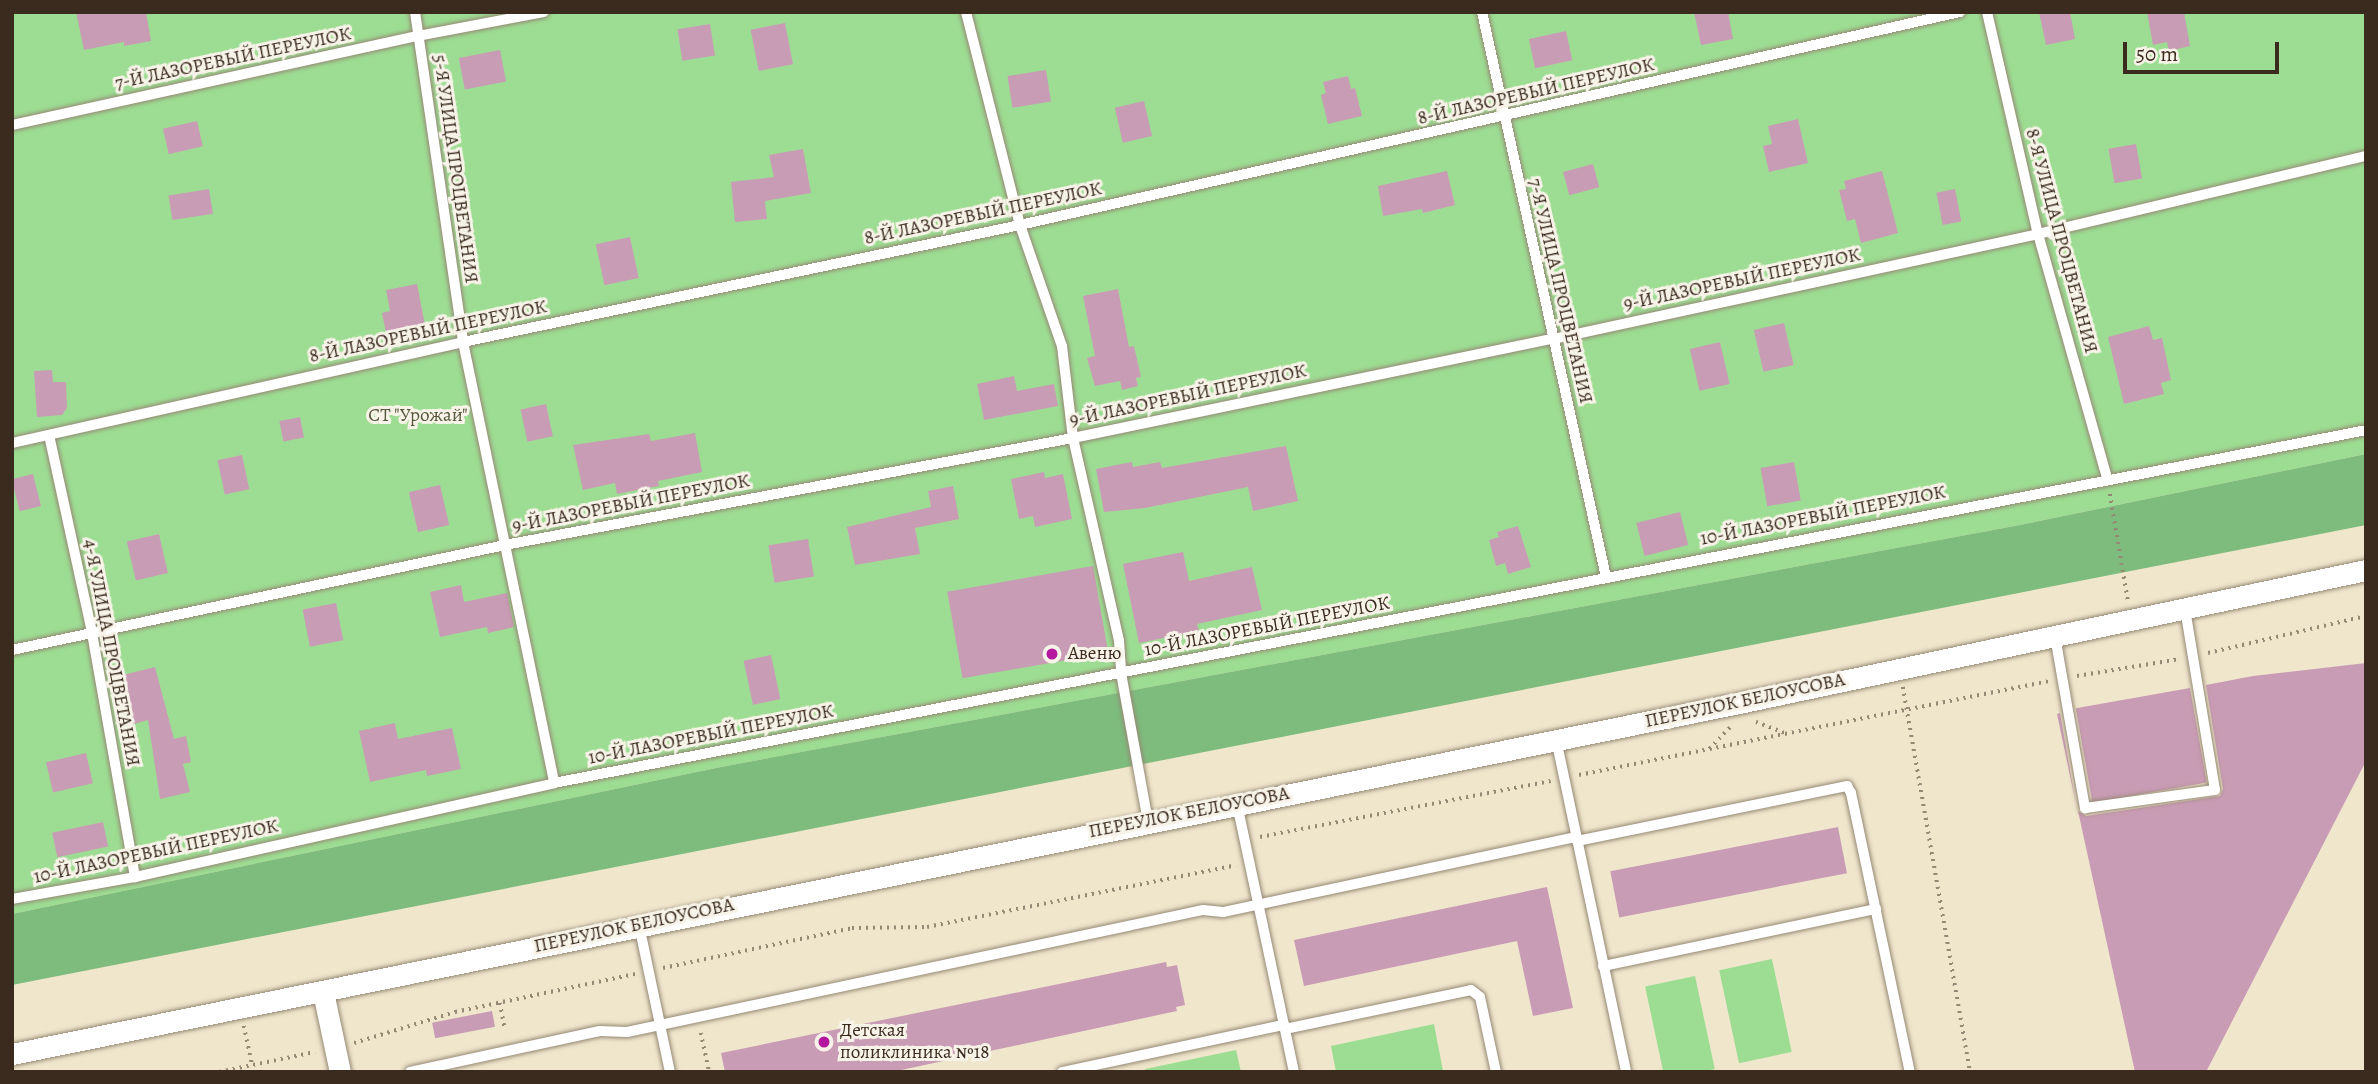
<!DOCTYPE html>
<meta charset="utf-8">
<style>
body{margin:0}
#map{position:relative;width:2378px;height:1084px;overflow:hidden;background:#f0e6cc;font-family:Alegreya,serif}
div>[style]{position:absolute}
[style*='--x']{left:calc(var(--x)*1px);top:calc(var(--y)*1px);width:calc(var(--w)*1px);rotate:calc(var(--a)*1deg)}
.green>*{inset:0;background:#9ddd93;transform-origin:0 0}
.forest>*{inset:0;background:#7ebc7d}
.building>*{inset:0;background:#c99cb5;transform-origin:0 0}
.path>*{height:3.5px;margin-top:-1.75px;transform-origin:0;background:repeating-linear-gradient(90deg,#968875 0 2px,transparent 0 7px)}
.roads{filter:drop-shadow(0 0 2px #968875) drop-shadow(0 0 2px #968875)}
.lane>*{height:10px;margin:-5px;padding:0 5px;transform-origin:5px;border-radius:5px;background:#fff}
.street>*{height:21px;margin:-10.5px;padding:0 10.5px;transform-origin:10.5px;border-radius:10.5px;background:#fff}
.dots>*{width:19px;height:19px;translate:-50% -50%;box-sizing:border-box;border:4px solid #f7f3e8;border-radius:50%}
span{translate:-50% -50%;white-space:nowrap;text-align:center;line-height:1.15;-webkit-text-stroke:6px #f7f3e8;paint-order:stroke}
.street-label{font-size:19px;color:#3b2a1e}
.park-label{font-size:19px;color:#54573b}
.poi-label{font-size:19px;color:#3b2a1e}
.left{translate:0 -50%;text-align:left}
.frame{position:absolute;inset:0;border:14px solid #3b2a1e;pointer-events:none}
.scale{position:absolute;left:2123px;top:42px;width:156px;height:32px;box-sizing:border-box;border:4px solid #3b2a1e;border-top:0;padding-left:9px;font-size:21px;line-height:24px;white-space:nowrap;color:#3b2a1e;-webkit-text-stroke:5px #f7f3e8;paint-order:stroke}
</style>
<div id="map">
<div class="green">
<div style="clip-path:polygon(12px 12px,2366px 12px,2366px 454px,2020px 525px,721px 767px,12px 914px)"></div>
<div style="left:1772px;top:959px;width:95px;height:54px;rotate:78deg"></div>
<div style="left:1695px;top:976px;width:95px;height:51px;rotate:78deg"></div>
<div style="clip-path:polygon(1434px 1024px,1443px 1071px,1336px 1072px,1331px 1046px)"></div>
<div style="clip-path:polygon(1236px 1050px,1241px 1072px,1145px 1072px,1145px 1069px)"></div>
</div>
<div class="forest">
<div style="clip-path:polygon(2366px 454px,2366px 525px,12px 985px,12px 914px,721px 767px,2020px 525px)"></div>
</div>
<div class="building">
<div style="clip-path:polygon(76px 12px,146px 12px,151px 41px,124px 46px,124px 42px,84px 50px)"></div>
<div style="clip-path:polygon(1694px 12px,1728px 12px,1733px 39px,1701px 45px)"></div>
<div style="clip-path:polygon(2039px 12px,2070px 12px,2075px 39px,2046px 45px)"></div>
<div style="clip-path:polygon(2147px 12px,2184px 12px,2190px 46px,2169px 51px,2167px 42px,2153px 45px)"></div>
<div style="left:785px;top:23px;width:42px;height:35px;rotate:79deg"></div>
<div style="left:710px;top:24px;width:32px;height:33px;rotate:81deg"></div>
<div style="left:1566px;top:31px;width:30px;height:38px;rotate:78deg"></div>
<div style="left:500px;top:50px;width:32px;height:42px;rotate:79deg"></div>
<div style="left:1046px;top:70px;width:32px;height:39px;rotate:81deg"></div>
<div style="clip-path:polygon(1348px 76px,1351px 89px,1355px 88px,1362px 116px,1328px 124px,1321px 95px,1326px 93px,1323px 82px)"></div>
<div style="left:1144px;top:101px;width:36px;height:30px;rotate:77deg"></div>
<div style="clip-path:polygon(1798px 119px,1808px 163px,1769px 172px,1763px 146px,1772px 144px,1768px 126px)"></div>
<div style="left:197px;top:121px;width:26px;height:35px;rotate:77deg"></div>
<div style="left:2136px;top:144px;width:35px;height:28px;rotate:80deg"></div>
<div style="clip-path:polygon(803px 149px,811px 193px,765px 201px,767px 219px,735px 222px,731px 182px,774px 177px,769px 155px)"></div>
<div style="left:1593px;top:164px;width:24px;height:31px;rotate:75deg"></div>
<div style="clip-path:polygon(1447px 171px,1455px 205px,1423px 213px,1422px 209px,1383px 216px,1378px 186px)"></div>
<div style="clip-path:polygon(1882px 171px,1898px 233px,1861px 243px,1855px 219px,1847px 221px,1839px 190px,1846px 189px,1844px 181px)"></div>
<div style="left:209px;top:189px;width:25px;height:41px;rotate:81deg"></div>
<div style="left:1955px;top:189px;width:33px;height:19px;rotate:79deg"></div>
<div style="left:630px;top:237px;width:42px;height:35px;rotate:78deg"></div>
<div style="clip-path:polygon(417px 284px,425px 325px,386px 333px,382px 313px,390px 311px,386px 290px)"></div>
<div style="clip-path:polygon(1118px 289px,1129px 347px,1134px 346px,1141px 377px,1136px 378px,1138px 386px,1122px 390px,1120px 381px,1095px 386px,1087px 358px,1095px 356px,1083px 296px)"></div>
<div style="left:1784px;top:323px;width:43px;height:31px;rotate:77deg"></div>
<div style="clip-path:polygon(2149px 326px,2153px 340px,2162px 338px,2171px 380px,2161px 383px,2164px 394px,2124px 404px,2108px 337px)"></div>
<div style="left:1720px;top:342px;width:43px;height:31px;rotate:77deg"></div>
<div style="clip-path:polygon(52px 370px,53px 382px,66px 382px,67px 408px,62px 415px,37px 417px,34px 371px)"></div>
<div style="clip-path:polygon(1014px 376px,1017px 391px,1054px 384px,1058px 406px,984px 420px,977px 384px)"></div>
<div style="left:546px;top:404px;width:33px;height:26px;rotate:78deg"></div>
<div style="left:300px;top:417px;width:21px;height:21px;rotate:79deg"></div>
<div style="clip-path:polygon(695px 433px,702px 472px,658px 481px,659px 486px,617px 494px,615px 483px,583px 490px,573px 445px,649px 434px,651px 441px)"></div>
<div style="clip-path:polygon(1286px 446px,1298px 501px,1253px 511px,1248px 487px,1145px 508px,1104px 512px,1096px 469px,1132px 462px,1133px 467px,1160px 462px,1162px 468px)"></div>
<div style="left:242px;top:455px;width:35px;height:25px;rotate:78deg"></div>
<div style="left:1794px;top:462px;width:39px;height:34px;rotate:80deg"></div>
<div style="clip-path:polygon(1044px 472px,1045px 478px,1063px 474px,1072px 519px,1035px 527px,1033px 516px,1019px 519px,1011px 479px)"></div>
<div style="left:33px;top:474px;width:33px;height:22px;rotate:76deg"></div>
<div style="left:440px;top:485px;width:41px;height:32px;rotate:77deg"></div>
<div style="clip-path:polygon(953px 486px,959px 519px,915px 528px,920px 554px,855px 565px,847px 527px,931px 507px,928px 491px)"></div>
<div style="left:1680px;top:512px;width:34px;height:45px;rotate:76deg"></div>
<div style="clip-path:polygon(1518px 526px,1531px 567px,1508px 574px,1505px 563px,1496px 566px,1489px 540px,1499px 537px,1497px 532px)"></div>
<div style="left:159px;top:534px;width:40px;height:33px;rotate:77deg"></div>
<div style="left:808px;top:539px;width:38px;height:40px;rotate:81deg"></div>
<div style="clip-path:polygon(1183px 552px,1189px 581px,1252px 567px,1262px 610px,1197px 624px,1199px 631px,1139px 643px,1123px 564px)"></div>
<div style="left:1093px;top:566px;width:88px;height:148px;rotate:80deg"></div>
<div style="clip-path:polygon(461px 585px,464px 602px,507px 593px,514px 627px,488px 633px,487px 627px,440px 637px,430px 592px)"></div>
<div style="left:336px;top:603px;width:38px;height:34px;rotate:79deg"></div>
<div style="left:771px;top:655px;width:45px;height:28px;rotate:78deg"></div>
<div style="clip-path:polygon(2366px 663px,2366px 761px,2206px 1072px,2135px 1072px,2078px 811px,2086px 816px,2220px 796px,2223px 789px,2206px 685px,2253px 676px)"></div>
<div style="clip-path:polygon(155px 667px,174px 739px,186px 736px,191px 762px,183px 764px,190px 792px,160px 799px,148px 720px,127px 726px,115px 677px)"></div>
<div style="left:2190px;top:688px;width:96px;height:116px;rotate:80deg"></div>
<div style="clip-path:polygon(2060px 713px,2076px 804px,2057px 714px)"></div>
<div style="clip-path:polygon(395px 723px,398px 739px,452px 728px,461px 769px,427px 776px,426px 770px,370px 782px,359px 731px)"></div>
<div style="left:86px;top:753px;width:31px;height:41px;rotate:77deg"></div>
<div style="left:103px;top:822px;width:25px;height:52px;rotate:78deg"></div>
<div style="left:1838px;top:827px;width:47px;height:232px;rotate:79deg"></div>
<div style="clip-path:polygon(1547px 887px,1573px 1008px,1533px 1016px,1517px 941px,1304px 986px,1294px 940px)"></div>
<div style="clip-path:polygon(1166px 962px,1167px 967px,1177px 965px,1185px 1005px,1176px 1007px,1177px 1011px,892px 1072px,725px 1072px,721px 1053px)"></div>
<div style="left:492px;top:1011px;width:16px;height:61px;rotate:79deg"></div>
</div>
<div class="path">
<div style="--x:2110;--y:494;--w:108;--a:80.4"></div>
<div style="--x:2208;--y:653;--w:162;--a:-13.2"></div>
<div style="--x:2077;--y:676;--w:104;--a:-9.4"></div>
<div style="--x:1903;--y:687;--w:391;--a:80.1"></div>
<div style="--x:1756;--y:722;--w:31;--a:21"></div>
<div style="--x:1709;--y:749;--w:30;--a:-46"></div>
<div style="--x:1579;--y:775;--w:479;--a:-11.3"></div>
<div style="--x:1260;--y:837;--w:296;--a:-10.9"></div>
<div style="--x:663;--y:968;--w:193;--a:-11.9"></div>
<div style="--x:852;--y:928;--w:75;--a:-0.8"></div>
<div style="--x:927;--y:927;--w:315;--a:-11.3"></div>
<div style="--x:500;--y:1003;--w:25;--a:79"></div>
<div style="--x:244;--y:1026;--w:40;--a:78"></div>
<div style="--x:701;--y:1033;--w:40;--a:78"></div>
<div style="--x:354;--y:1043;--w:106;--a:-17.1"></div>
<div style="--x:455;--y:1012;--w:184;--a:-11.9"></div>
<div style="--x:219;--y:1072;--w:98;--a:-11.8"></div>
</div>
<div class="roads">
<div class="lane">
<div style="--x:415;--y:12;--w:333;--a:81.7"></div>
<div style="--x:463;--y:342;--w:450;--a:78.3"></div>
<div style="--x:966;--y:12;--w:220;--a:75.8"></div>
<div style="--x:1020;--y:225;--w:128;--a:70.9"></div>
<div style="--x:1062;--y:346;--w:93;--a:83.2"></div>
<div style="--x:1073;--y:438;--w:208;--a:77.2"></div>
<div style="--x:1119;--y:641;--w:32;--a:86"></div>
<div style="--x:1121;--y:673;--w:151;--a:79.7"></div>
<div style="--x:1482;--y:12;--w:578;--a:77.62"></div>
<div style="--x:1987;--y:12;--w:228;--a:77.1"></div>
<div style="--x:2038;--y:234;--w:254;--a:74.2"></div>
<div style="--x:12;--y:125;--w:416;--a:-12.4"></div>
<div style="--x:418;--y:36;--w:128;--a:-10.8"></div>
<div style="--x:49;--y:435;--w:203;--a:77.7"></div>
<div style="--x:92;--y:633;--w:248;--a:80"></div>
<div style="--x:12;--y:443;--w:462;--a:-12.6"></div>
<div style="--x:463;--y:342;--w:569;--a:-11.86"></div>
<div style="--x:1020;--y:225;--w:964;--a:-12.77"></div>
<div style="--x:2055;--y:636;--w:175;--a:80.1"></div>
<div style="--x:2085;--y:808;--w:131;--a:-7.9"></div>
<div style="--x:2215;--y:790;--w:184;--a:-99.4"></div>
<div style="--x:12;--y:650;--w:504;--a:-12.02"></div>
<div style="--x:505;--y:545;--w:578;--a:-10.67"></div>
<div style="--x:1073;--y:438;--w:490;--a:-11.7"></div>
<div style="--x:1553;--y:339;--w:496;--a:-12.2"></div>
<div style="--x:2038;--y:234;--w:337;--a:-13.4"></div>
<div style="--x:1556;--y:739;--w:340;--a:78.1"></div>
<div style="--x:1237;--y:804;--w:274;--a:78"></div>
<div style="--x:1577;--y:841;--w:276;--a:-11.5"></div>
<div style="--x:1847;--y:786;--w:8;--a:60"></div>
<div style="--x:1851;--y:793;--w:285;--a:78.1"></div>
<div style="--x:12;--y:899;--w:125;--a:-10.1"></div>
<div style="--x:135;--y:877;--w:429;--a:-12.6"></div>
<div style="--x:554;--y:783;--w:1846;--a:-11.02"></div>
<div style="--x:639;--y:925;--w:150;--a:78.1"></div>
<div style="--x:1603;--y:966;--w:279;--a:-11.8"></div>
<div style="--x:1285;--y:1029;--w:190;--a:-11.8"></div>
<div style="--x:1471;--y:990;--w:11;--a:38"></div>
<div style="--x:1480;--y:997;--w:77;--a:78"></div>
<div style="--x:410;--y:1072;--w:194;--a:-12.2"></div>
<div style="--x:600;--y:1031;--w:27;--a:2"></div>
<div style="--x:627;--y:1032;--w:589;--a:-11.96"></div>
<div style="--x:1203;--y:910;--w:20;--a:6"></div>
<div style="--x:1223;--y:912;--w:361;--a:-12"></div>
<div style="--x:1062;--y:1072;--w:227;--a:-12"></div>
</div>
<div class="street">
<div style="--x:323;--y:992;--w:82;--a:78"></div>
<div style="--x:12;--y:1054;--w:1762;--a:-11.49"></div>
<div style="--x:1739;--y:703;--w:641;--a:-11.98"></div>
</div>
</div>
<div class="dots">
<div style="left:1052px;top:654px;background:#b5179e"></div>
<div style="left:824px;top:1042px;background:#b5179e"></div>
</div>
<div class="street-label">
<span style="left:233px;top:59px;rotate:-12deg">7-Й ЛАЗОРЕВЫЙ ПЕРЕУЛОК</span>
<span style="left:1536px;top:92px;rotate:-13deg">8-Й ЛАЗОРЕВЫЙ ПЕРЕУЛОК</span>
<span style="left:455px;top:169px;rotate:82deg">5-Я УЛИЦА ПРОЦВЕТАНИЯ</span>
<span style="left:983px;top:214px;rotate:-12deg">8-Й ЛАЗОРЕВЫЙ ПЕРЕУЛОК</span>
<span style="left:2061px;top:241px;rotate:75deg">8-Я УЛИЦА ПРОЦВЕТАНИЯ</span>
<span style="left:1742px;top:280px;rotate:-12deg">9-Й ЛАЗОРЕВЫЙ ПЕРЕУЛОК</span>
<span style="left:1560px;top:291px;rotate:77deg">7-Я УЛИЦА ПРОЦВЕТАНИЯ</span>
<span style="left:428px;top:332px;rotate:-12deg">8-Й ЛАЗОРЕВЫЙ ПЕРЕУЛОК</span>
<span style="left:1188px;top:396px;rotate:-12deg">9-Й ЛАЗОРЕВЫЙ ПЕРЕУЛОК</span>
<span style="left:631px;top:504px;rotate:-11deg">9-Й ЛАЗОРЕВЫЙ ПЕРЕУЛОК</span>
<span style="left:1823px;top:516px;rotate:-11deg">10-Й ЛАЗОРЕВЫЙ ПЕРЕУЛОК</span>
<span style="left:1267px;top:627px;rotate:-11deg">10-Й ЛАЗОРЕВЫЙ ПЕРЕУЛОК</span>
<span style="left:111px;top:653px;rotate:79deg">4-Я УЛИЦА ПРОЦВЕТАНИЯ</span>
<span style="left:1745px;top:701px;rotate:-12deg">ПЕРЕУЛОК БЕЛОУСОВА</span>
<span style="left:711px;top:735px;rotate:-11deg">10-Й ЛАЗОРЕВЫЙ ПЕРЕУЛОК</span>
<span style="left:1189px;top:813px;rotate:-11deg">ПЕРЕУЛОК БЕЛОУСОВА</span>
<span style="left:156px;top:852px;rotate:-12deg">10-Й ЛАЗОРЕВЫЙ ПЕРЕУЛОК</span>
<span style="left:634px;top:926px;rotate:-12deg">ПЕРЕУЛОК БЕЛОУСОВА</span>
</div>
<div class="park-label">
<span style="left:418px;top:416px">СТ "Урожай"</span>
</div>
<div class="poi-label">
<span class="left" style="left:1068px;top:654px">Авеню</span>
<span class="left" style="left:840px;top:1042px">Детская<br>поликлиника №18</span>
</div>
<div class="frame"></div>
<div class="scale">50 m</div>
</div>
